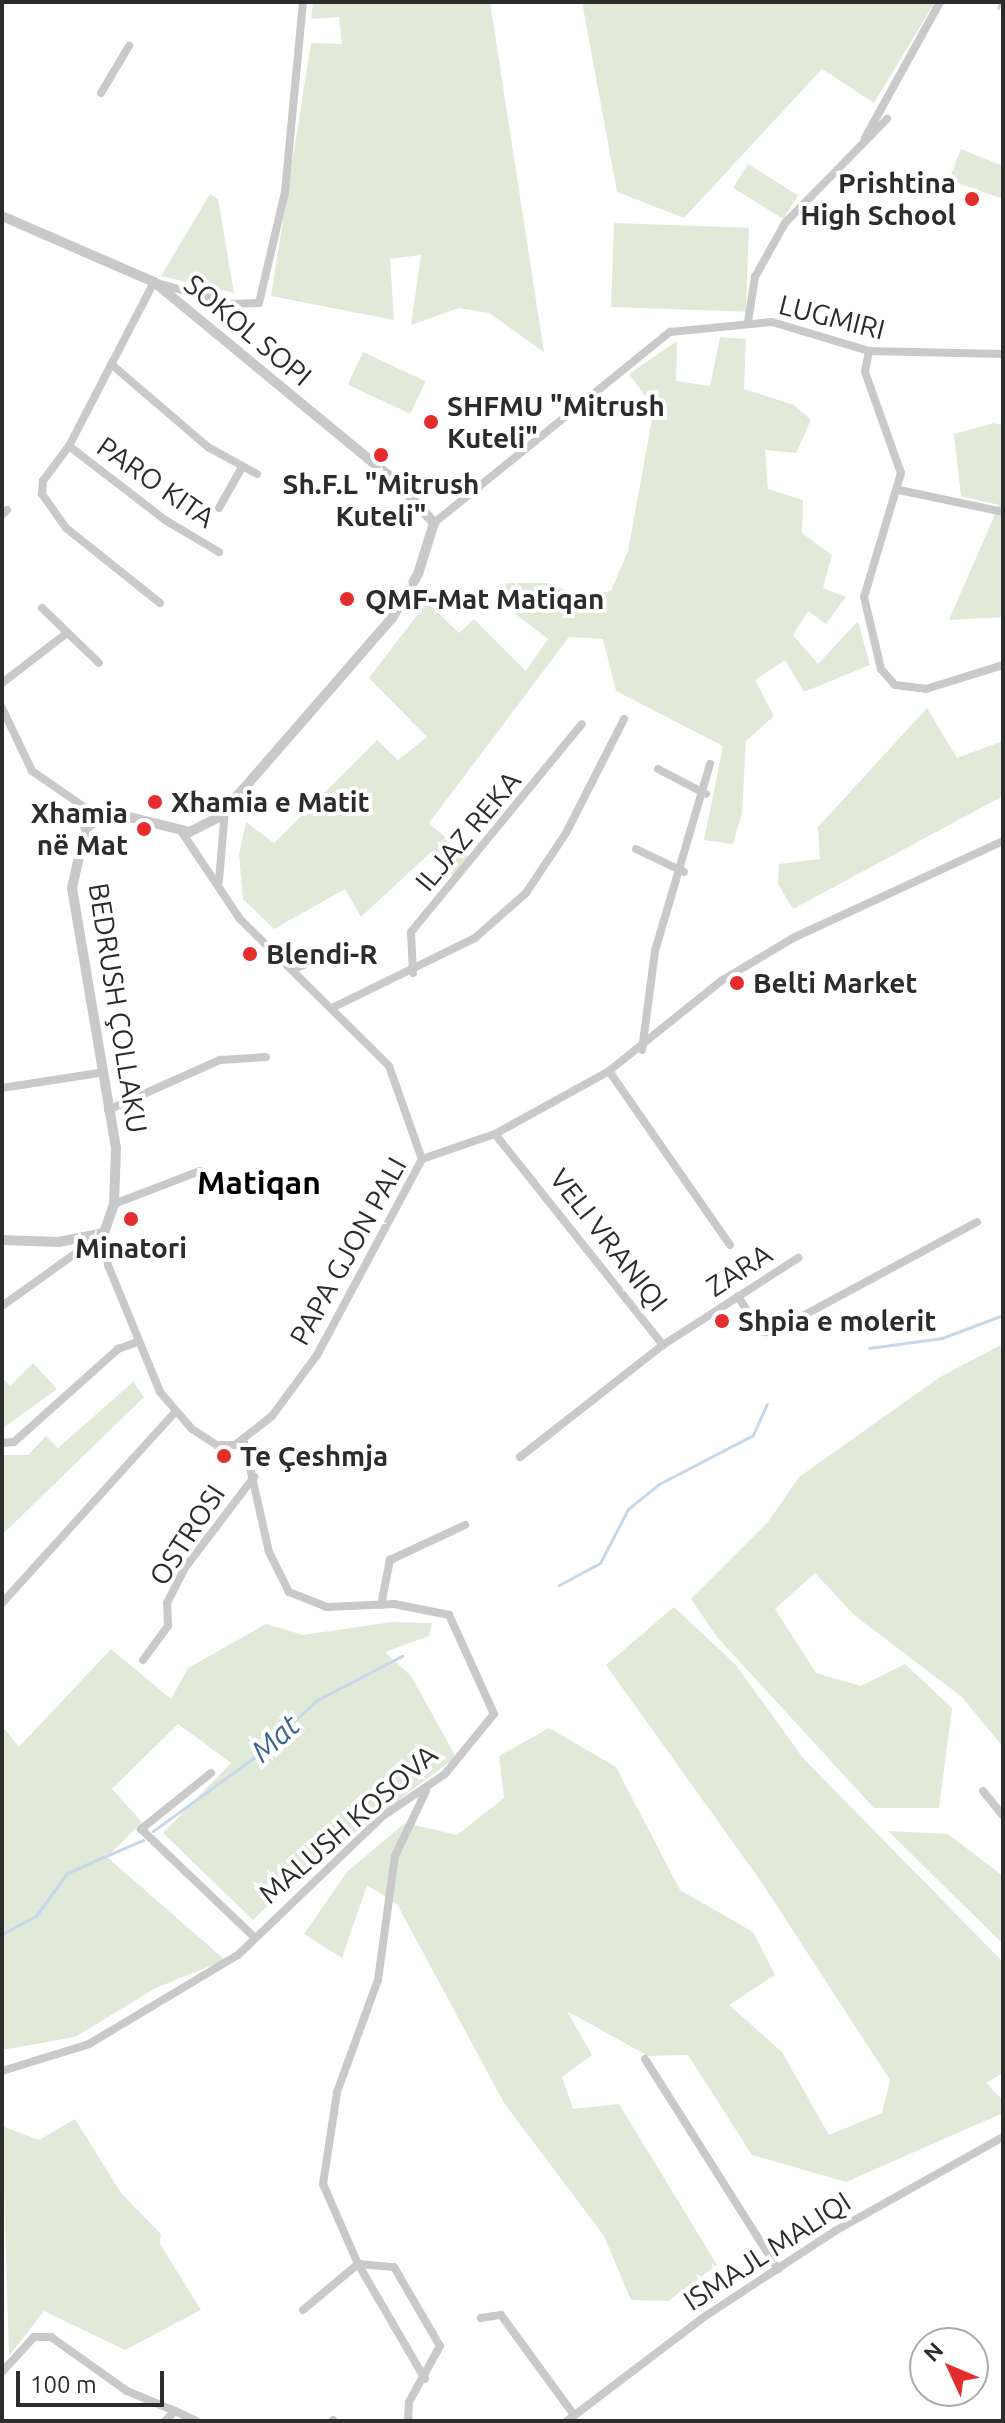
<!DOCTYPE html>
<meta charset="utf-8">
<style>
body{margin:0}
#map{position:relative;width:1005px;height:2423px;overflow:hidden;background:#fff;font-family:Ubuntu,sans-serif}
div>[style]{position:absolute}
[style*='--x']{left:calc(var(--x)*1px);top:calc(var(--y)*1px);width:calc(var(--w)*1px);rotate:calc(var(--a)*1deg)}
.green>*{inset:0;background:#e1ead9;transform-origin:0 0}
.stream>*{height:3px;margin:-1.5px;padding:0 1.5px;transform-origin:1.5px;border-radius:1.5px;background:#c5d9ea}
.minor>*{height:8px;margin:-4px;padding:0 4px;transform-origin:4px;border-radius:4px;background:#c9c9c9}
.tertiary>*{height:10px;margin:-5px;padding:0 5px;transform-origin:5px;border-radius:5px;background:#c9c9c9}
.dots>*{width:22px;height:22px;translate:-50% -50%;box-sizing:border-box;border:4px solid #fff;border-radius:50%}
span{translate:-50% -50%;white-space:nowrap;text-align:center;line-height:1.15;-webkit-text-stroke:8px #fff;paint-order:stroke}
.poi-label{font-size:28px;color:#2c2c2c;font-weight:700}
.right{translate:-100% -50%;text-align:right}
.left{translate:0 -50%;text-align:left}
.street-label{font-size:28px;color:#2c2c2c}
.water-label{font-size:30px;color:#3b678c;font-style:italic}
.quarter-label{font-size:32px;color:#000;font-weight:700}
.frame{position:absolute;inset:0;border:4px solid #2c2c2c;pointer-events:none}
.north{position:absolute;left:909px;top:2327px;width:80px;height:80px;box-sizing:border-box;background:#fff;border:2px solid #ababab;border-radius:50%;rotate:314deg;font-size:22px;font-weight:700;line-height:32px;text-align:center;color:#2c2c2c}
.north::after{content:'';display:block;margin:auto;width:28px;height:36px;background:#e32e2d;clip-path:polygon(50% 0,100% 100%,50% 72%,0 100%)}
.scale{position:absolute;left:16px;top:2371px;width:148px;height:36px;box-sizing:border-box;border:4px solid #2c2c2c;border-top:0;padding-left:10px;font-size:24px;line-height:28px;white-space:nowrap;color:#2c2c2c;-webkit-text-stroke:6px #fff;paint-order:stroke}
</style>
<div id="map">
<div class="green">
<div style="clip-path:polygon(313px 2px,490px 2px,544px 352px,489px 313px,459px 308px,411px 325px,421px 255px,390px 259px,394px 320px,271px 296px,311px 43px,342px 44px,339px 17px,311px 19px)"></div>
<div style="clip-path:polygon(582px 2px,935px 2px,874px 103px,822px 69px,684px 218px,617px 192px)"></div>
<div style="clip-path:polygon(961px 149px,1003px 166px,1003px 199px,949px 180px)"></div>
<div style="left:748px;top:164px;width:59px;height:28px;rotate:32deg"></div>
<div style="clip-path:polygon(210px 194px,218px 199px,234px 293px,161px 276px)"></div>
<div style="left:614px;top:223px;width:135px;height:84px;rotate:2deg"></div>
<div style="clip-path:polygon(720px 337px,746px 339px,744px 389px,794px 405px,811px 420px,796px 453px,765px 450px,768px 489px,803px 500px,802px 533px,832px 555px,823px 588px,846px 597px,826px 624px,808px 611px,793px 635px,818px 664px,858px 621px,870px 665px,804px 692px,785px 660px,755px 680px,774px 716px,746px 741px,742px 813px,733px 844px,704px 840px,723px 746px,616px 691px,603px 639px,569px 637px,429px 823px,470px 858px,455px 878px,431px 852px,361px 917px,345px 889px,274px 929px,243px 899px,239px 855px,246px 822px,274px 843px,377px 740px,398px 760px,427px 737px,369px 678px,427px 602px,459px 633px,474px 619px,526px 671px,548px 639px,496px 599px,507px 583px,547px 583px,582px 596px,611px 591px,628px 551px,654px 408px,629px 374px,677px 341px,676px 381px,710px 386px)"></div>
<div style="left:363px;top:352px;width:69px;height:36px;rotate:25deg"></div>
<div style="clip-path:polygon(994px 423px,1003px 425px,1003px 617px,949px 620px,999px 505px,961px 496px,954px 434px)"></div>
<div style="clip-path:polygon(927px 708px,957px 758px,1003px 741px,1003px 796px,793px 909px,778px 884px,779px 864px,820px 859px,818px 827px)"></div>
<div style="clip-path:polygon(1003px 1344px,1003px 1747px,962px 1697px,854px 1615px,815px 1573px,775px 1609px,816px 1673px,861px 1686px,905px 1664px,952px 1708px,939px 1808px,874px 1808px,717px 1637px,691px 1599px,768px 1522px,799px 1477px,940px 1377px)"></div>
<div style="clip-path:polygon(33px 1363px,57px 1389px,2px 1429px,2px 1377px,10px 1386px)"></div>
<div style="clip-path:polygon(133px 1382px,144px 1397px,2px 1535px,2px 1455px,28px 1455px,46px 1436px,58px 1448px)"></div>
<div style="clip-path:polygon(674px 1607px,736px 1665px,803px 1758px,1003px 1962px,1003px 2073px,986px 2083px,1003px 2100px,1003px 2113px,846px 2182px,752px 2155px,688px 2055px,648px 2056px,567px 2011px,592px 2055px,562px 2077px,573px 2109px,619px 2104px,717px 2265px,668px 2301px,631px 2300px,604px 2236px,504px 2103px,397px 1904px,367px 1885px,342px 1958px,304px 1934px,347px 1872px,405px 1823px,457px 1835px,504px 1798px,499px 1756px,549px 1728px,616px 1767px,680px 1890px,753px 1932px,775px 1975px,729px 2005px,782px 2052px,829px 2135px,882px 2113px,890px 2080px,762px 1883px,606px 1665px)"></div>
<div style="clip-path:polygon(392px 1622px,432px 1623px,429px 1636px,385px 1652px,411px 1676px,456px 1757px,303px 1872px,253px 1920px,163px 1833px,231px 1763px,178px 1724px,112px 1789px,142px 1822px,107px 1857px,225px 1960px,156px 1988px,75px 2037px,2px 2050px,2px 1726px,19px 1747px,111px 1649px,171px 1699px,188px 1668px,266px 1624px,303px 1635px)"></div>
<div style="clip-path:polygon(888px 1831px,948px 1834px,1003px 1876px,1003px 1944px)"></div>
<div style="clip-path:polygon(75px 2119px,121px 2193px,161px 2234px,160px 2244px,201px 2310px,125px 2350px,44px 2311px,9px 2356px,2px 2126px,39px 2140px)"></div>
</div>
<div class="stream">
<div style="--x:998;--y:8;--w:7;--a:-63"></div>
<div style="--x:869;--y:1348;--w:74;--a:-7.8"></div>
<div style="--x:942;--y:1338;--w:65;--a:-20.7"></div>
<div style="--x:559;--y:1585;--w:47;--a:-28.2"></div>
<div style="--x:600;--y:1563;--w:61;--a:-62.6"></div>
<div style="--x:628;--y:1509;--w:40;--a:-39"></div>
<div style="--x:659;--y:1484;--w:106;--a:-27.5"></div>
<div style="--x:753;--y:1435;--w:34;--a:-66"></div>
<div style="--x:153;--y:1831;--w:126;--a:-36"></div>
<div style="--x:255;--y:1757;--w:84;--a:-42.6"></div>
<div style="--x:317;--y:1700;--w:96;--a:-27.4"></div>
<div style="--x:2;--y:1934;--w:38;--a:-28"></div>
<div style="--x:36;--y:1916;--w:53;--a:-54.2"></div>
<div style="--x:67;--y:1873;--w:83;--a:-23.5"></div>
</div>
<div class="minor">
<div style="--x:101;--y:93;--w:55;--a:-59.2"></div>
<div style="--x:865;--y:138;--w:155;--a:-61.1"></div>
<div style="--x:748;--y:322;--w:46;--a:-81.2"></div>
<div style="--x:755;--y:277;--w:62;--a:-60.9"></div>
<div style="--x:785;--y:223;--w:146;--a:-45.6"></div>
<div style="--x:869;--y:351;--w:21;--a:101"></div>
<div style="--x:865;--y:372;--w:107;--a:70.4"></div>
<div style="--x:901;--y:473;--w:129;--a:106.6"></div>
<div style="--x:864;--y:597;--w:74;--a:76.7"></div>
<div style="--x:881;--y:669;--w:21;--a:49"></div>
<div style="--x:895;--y:685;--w:31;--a:7"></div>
<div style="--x:926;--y:689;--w:81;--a:-17.3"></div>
<div style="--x:111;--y:364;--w:128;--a:40.6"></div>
<div style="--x:208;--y:447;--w:56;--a:28.9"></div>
<div style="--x:69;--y:446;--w:121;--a:37.6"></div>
<div style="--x:165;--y:520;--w:63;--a:30.7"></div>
<div style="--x:899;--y:490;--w:106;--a:11.9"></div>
<div style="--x:219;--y:508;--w:45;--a:-60.6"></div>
<div style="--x:2;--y:515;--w:7;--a:-45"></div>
<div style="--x:434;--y:523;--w:304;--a:-39"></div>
<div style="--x:670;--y:332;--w:102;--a:-5.6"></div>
<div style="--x:772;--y:322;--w:101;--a:16.6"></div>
<div style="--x:869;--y:351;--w:134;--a:1.3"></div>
<div style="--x:160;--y:603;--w:120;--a:-141.4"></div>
<div style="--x:66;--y:528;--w:42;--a:-125.2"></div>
<div style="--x:42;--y:494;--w:13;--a:-86"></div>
<div style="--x:43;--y:481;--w:44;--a:-53.4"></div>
<div style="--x:69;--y:446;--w:185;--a:-62.6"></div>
<div style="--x:154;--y:282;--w:79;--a:16.1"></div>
<div style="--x:230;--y:304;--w:29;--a:-2"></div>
<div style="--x:259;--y:303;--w:114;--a:-76.8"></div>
<div style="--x:285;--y:192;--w:191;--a:-84.6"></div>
<div style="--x:42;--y:608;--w:79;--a:44"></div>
<div style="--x:2;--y:683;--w:82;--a:-37.6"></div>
<div style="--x:2;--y:708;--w:70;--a:64.5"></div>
<div style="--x:32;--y:771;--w:78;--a:34.5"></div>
<div style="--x:658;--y:769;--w:54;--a:27.5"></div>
<div style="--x:181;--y:831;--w:106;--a:56.2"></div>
<div style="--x:240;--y:919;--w:209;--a:44.6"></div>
<div style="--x:389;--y:1066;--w:99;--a:70.5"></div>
<div style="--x:636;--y:849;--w:53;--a:25.6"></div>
<div style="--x:219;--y:881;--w:71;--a:-85.2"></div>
<div style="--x:292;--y:970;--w:57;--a:-23.9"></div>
<div style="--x:413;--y:973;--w:41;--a:-92.8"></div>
<div style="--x:411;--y:932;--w:269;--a:-50.6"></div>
<div style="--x:332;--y:1008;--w:159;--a:-26.1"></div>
<div style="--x:475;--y:938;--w:68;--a:-41.4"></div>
<div style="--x:526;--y:893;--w:72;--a:-56.3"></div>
<div style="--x:566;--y:833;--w:128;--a:-63"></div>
<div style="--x:642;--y:1050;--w:100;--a:-82.5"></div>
<div style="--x:655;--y:951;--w:195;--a:-73.6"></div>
<div style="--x:609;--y:1071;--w:212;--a:55.2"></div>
<div style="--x:2;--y:1088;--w:98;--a:-8.8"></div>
<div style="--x:108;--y:1110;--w:123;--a:-24.1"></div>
<div style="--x:220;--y:1060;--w:46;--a:-3.7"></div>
<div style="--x:495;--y:1134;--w:270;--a:51.5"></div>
<div style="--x:114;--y:1204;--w:92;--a:-21"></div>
<div style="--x:738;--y:1296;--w:41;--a:59"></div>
<div style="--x:759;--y:1331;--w:12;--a:9"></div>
<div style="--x:771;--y:1333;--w:234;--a:-28.3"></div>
<div style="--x:2;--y:1306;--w:125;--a:-35.6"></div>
<div style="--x:104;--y:1233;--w:32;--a:83"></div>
<div style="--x:108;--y:1265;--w:137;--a:67.7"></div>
<div style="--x:160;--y:1392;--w:49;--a:49.1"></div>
<div style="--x:192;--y:1429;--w:30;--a:33"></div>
<div style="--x:217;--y:1445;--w:18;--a:0"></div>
<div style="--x:235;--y:1445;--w:47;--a:-38.1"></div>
<div style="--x:272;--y:1416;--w:76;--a:-53.6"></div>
<div style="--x:317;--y:1355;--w:222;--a:-61.8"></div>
<div style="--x:422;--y:1159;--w:77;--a:-18.9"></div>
<div style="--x:495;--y:1134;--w:130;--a:-28.9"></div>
<div style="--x:609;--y:1071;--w:144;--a:-38.8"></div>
<div style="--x:721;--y:981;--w:84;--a:-30.8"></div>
<div style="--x:793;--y:938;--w:231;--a:-24.8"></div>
<div style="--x:2;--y:1443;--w:12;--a:-5"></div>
<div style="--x:14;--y:1442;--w:140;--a:-41.8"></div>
<div style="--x:118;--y:1349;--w:20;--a:-20"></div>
<div style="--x:520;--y:1457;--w:182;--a:-38.1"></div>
<div style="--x:663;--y:1345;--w:161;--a:-32.8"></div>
<div style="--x:2;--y:1603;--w:258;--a:-47.8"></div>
<div style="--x:381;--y:1605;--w:46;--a:-78.7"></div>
<div style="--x:390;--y:1560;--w:83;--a:-25"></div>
<div style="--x:143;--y:1660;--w:42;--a:-53.7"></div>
<div style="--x:168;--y:1626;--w:23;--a:-92"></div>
<div style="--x:167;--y:1603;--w:38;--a:-63"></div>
<div style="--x:184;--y:1569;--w:116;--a:-52.7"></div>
<div style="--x:211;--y:1773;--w:90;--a:141.3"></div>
<div style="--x:141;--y:1829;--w:158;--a:43.7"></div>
<div style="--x:983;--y:1791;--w:32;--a:51"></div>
<div style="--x:645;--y:2059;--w:249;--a:57.7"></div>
<div style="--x:2;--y:2071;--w:91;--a:-17.2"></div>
<div style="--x:89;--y:2044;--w:174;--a:-30.9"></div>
<div style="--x:238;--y:1955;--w:201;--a:-43.8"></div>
<div style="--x:383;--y:1816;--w:75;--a:-34.1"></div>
<div style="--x:445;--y:1774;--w:77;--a:-50.8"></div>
<div style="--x:494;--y:1714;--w:109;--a:-114.4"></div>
<div style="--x:449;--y:1615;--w:56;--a:-168.7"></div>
<div style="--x:394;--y:1604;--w:67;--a:177.4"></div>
<div style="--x:327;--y:1607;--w:41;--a:-158.5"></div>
<div style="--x:289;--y:1592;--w:45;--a:-116.6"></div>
<div style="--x:269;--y:1552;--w:114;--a:-102.7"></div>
<div style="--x:303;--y:2310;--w:72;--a:-39.9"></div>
<div style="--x:358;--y:2264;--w:36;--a:5"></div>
<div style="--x:394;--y:2267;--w:91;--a:59.8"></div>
<div style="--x:440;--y:2346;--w:64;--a:119"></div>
<div style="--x:409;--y:2402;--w:19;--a:93"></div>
<div style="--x:481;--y:2318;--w:20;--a:-9"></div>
<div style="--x:501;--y:2315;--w:124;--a:53.9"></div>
<div style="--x:2;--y:2372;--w:47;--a:-47.6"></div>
<div style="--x:34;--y:2337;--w:17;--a:0"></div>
<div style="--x:51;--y:2337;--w:93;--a:35.4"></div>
<div style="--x:127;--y:2391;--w:52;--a:22.6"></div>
<div style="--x:425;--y:2379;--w:133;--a:-120.2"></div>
<div style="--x:358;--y:2264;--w:87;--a:-113.6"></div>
<div style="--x:323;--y:2184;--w:93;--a:-81.3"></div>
<div style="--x:337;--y:2092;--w:119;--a:-69.9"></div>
<div style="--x:378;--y:1980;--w:125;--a:-82.2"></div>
<div style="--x:395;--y:1856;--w:72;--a:-64.5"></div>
<div style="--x:333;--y:2420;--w:1;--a:45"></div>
<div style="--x:165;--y:2421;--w:14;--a:-45"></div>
<div style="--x:175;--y:2411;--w:23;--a:25"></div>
<div style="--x:567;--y:2421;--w:172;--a:-37.2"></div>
<div style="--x:704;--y:2317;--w:157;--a:-33.3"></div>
<div style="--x:835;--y:2231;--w:193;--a:-29.2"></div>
</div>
<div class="tertiary">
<div style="--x:2;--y:216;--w:166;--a:23.5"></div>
<div style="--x:154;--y:282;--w:315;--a:39.5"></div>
<div style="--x:397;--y:482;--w:55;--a:47.9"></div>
<div style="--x:434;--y:523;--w:53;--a:107.4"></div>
<div style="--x:418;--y:574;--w:51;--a:120.6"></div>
<div style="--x:392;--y:618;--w:264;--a:131"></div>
<div style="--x:219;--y:817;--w:33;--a:153"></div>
<div style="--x:190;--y:832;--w:83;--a:-166.1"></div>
<div style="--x:109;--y:812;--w:29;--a:145"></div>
<div style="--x:85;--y:829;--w:60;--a:102.4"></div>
<div style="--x:72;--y:888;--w:264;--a:80.4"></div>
<div style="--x:116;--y:1148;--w:56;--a:92"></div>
<div style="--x:114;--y:1204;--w:31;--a:109"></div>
<div style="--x:104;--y:1233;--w:46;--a:168.7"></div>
<div style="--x:59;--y:1242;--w:57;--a:-178"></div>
</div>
<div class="dots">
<div style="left:972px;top:199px;background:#e32e2d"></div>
<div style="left:431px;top:422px;background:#e32e2d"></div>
<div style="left:381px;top:455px;background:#e32e2d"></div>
<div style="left:347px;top:599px;background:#e32e2d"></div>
<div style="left:155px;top:802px;background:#e32e2d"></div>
<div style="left:144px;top:829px;background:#e32e2d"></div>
<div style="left:250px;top:954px;background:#e32e2d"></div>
<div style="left:737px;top:983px;background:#e32e2d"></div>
<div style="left:131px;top:1219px;background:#e32e2d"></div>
<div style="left:722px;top:1321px;background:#e32e2d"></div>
<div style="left:224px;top:1456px;background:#e32e2d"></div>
</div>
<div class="poi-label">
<span class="right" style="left:956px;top:199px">Prishtina<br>High School</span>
<span class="left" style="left:447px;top:422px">SHFMU "Mitrush<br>Kuteli"</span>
<span style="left:381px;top:500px">Sh.F.L "Mitrush<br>Kuteli"</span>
<span class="left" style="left:365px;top:599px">QMF-Mat Matiqan</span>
<span class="left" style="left:171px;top:802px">Xhamia e Matit</span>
<span class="right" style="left:128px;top:829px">Xhamia<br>në Mat</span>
<span class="left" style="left:266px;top:954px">Blendi-R</span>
<span class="left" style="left:753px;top:983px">Belti Market</span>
<span style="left:131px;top:1248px">Minatori</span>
<span class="left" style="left:738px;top:1321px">Shpia e molerit</span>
<span class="left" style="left:240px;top:1456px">Te Çeshmja</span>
</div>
<div class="street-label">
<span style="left:832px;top:317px;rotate:14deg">LUGMIRI</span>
<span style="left:248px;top:330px;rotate:40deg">SOKOL SOPI</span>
<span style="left:156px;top:482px;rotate:35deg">PARO KITA</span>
<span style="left:468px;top:831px;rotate:-50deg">ILJAZ REKA</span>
<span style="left:118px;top:1008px;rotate:81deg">BEDRUSH ÇOLLAKU</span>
<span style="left:609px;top:1240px;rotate:52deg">VELI VRANIQI</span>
<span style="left:348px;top:1251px;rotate:-61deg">PAPA GJON PALI</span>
<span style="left:739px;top:1270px;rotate:-33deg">ZARA</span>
<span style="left:187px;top:1535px;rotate:-57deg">OSTROSI</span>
<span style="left:348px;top:1824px;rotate:-41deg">MALUSH KOSOVA</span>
<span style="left:767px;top:2251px;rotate:-33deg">ISMAJL MALIQI</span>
</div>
<div class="water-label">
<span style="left:275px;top:1738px;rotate:-42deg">Mat</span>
</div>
<div class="quarter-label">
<span style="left:259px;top:1182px">Matiqan</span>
</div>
<div class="frame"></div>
<div class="north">N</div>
<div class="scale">100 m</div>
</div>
